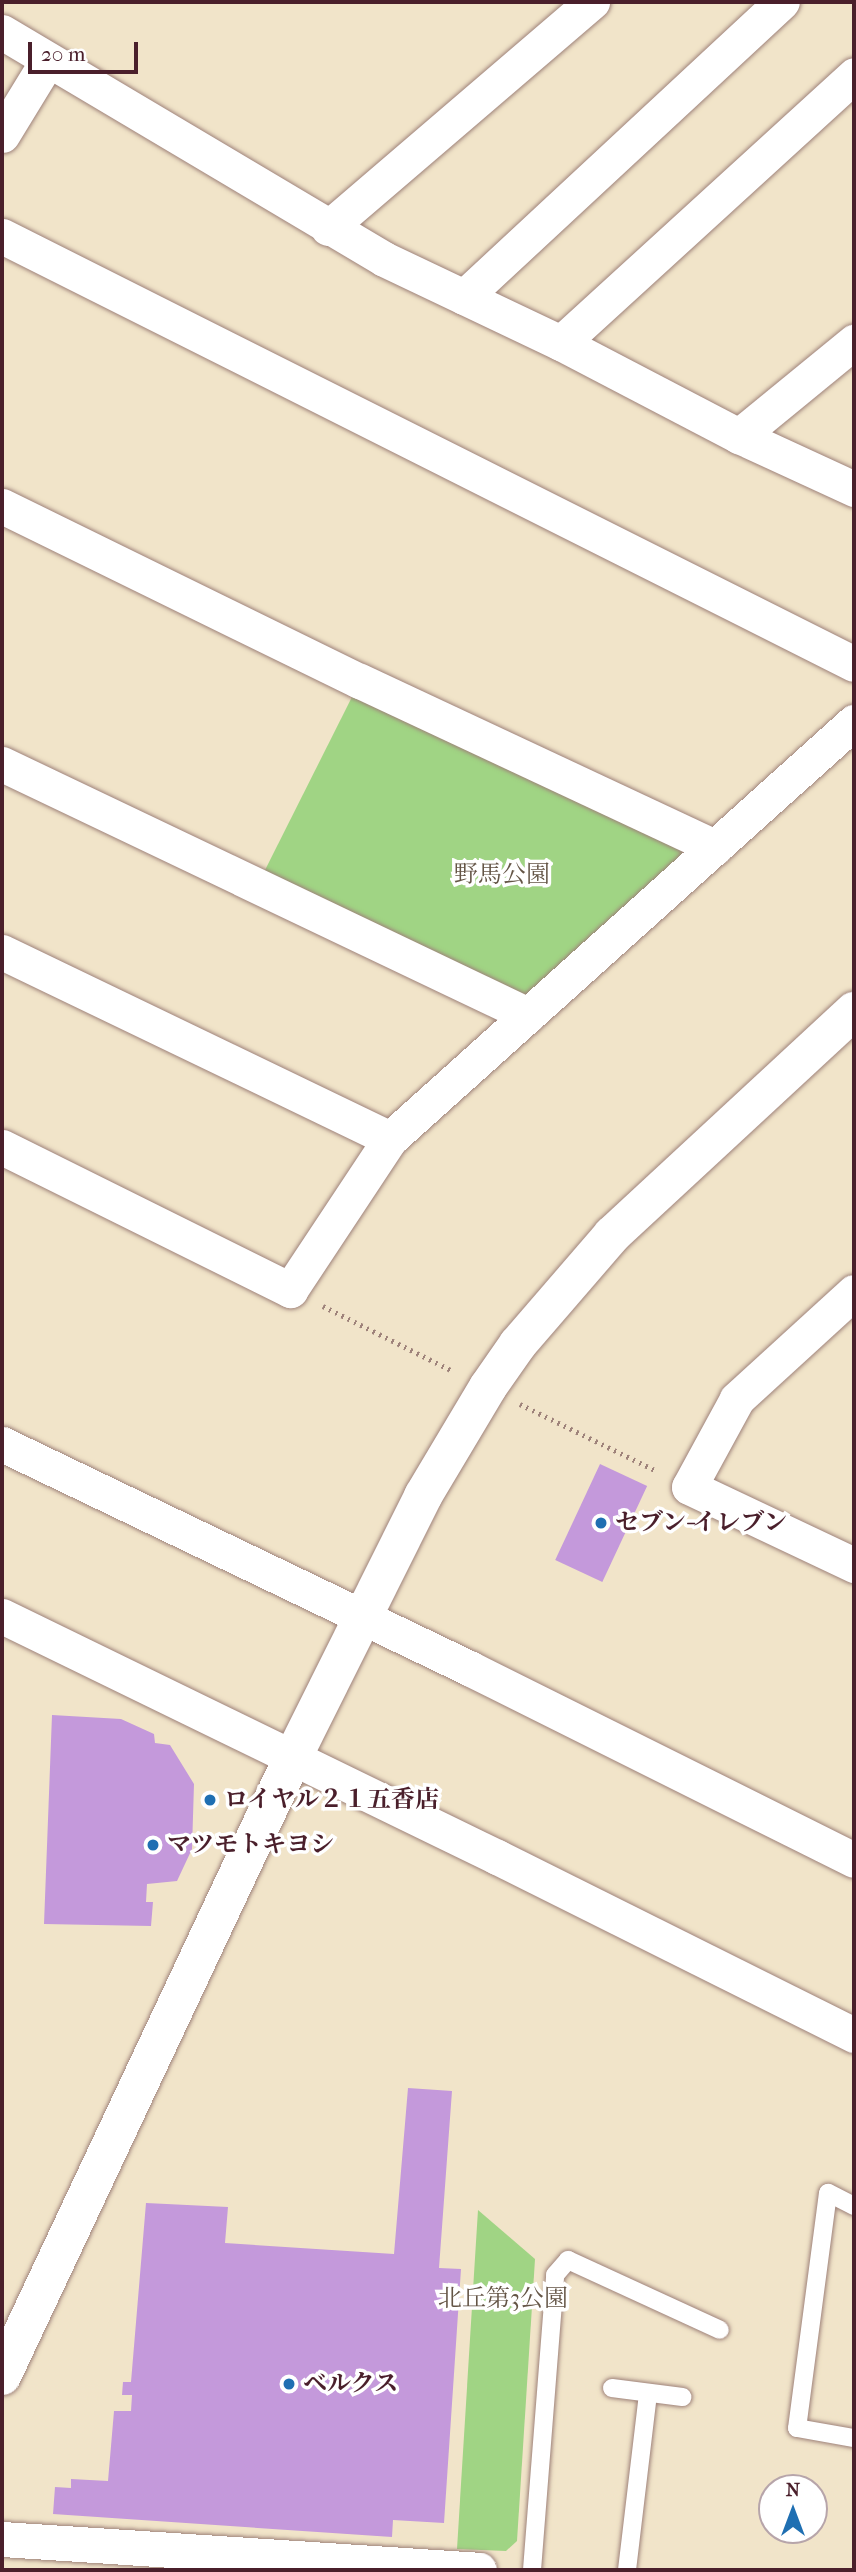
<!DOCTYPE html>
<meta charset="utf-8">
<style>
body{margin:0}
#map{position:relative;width:856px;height:2572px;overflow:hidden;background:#f1e4c9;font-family:"IM FELL French Canon","Noto Serif JP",serif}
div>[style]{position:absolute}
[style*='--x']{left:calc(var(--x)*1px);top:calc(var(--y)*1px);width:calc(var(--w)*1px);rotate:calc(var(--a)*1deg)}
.green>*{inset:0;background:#a0d484}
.building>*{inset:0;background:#c499db;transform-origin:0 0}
.path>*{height:4.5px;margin-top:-2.25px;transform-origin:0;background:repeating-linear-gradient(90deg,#9e827a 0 2px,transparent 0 7px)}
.roads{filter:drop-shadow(0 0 2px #9e827a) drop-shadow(0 0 2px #9e827a)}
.lane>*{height:18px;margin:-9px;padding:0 9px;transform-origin:9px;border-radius:9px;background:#fff}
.street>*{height:35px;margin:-17.5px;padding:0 17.5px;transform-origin:17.5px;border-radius:17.5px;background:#fff}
.secondary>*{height:38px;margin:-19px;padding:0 19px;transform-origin:19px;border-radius:19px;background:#fff}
.dots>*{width:19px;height:19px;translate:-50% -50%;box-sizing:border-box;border:4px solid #fff;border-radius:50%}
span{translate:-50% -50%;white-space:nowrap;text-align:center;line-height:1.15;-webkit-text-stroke:7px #fff;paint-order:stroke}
.park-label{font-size:24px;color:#645546}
.poi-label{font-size:24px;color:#4a1f2b;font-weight:700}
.left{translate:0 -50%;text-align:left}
.frame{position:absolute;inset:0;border:4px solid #4a1f2b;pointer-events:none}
.north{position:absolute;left:758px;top:2474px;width:70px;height:70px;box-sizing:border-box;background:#fff;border:2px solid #b7a5aa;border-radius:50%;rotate:0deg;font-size:19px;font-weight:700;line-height:28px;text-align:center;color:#4a1f2b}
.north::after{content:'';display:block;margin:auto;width:24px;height:32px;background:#1f6fb2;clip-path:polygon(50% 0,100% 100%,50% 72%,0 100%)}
.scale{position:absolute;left:28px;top:42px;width:110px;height:32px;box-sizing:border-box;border:4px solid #4a1f2b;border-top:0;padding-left:9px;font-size:21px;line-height:24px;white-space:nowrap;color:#4a1f2b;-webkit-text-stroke:5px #fff;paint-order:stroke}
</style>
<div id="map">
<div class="green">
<div style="clip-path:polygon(360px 681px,715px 847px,528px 1015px,257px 886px)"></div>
<div style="clip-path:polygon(478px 2210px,535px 2259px,517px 2541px,506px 2551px,457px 2549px)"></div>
</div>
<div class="building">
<div style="left:600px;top:1464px;width:52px;height:106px;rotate:25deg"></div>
<div style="clip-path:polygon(52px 1715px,121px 1719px,154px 1734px,155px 1743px,170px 1745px,194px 1784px,192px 1849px,177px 1881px,147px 1884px,146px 1902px,153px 1902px,151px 1926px,44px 1924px)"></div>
<div style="clip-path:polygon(408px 2088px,452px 2091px,439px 2268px,461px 2269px,444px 2523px,393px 2520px,392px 2537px,53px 2514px,55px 2487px,71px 2488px,71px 2479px,108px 2481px,114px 2411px,131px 2411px,132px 2395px,122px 2395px,123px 2382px,131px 2382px,146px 2203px,228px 2207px,225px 2243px,394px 2254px)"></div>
</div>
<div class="path">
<div style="--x:323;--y:1306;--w:143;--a:26.6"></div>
<div style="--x:520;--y:1404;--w:153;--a:26.1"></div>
</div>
<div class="roads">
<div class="lane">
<div style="--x:854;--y:2206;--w:29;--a:-153"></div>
<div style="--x:828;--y:2193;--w:237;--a:97.5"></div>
<div style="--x:797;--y:2428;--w:58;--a:10"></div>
<div style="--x:612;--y:2388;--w:71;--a:7.3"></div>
<div style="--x:532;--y:2570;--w:296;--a:-85.5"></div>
<div style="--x:555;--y:2275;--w:20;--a:-49"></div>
<div style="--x:568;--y:2260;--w:167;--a:24.7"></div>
<div style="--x:627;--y:2570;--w:178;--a:-83.2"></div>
</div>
<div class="street">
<div style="--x:2;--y:32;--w:444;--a:30.7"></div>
<div style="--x:384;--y:259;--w:196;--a:25.4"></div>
<div style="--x:561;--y:343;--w:201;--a:27.6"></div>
<div style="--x:739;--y:436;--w:127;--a:24.7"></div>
<div style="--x:2;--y:135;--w:88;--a:-58.5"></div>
<div style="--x:328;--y:228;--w:348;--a:-40.6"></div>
<div style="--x:2;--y:236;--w:953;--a:26.67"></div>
<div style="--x:464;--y:297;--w:434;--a:-42.9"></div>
<div style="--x:561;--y:343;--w:397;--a:-42.4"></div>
<div style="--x:739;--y:436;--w:149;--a:-39.3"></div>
<div style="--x:2;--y:506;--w:398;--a:26.1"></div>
<div style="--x:360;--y:681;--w:392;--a:25.1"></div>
<div style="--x:2;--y:764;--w:583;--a:25.51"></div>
<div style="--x:2;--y:952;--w:431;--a:25.7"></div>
<div style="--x:2;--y:1147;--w:322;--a:26.4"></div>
<div style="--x:290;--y:1290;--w:181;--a:-56.5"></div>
<div style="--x:390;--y:1139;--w:624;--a:-41.95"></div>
<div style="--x:854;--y:1292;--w:159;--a:137.6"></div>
<div style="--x:737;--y:1399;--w:100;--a:118.6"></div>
<div style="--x:689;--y:1487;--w:183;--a:25.3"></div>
<div style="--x:2;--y:1444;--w:518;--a:25.63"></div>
<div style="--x:469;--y:1668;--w:430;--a:26.5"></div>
<div style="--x:2;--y:1616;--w:551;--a:25.96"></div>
<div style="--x:497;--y:1857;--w:399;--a:26.5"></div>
<div style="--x:2;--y:2539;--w:478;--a:3.7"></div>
</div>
<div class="secondary">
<div style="--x:2;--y:2376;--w:684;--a:-64.82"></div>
<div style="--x:293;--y:1757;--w:292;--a:-63.5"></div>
<div style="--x:423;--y:1496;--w:127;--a:-59.2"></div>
<div style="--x:488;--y:1387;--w:52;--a:-55.1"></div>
<div style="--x:518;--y:1344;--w:144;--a:-49.2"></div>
<div style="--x:612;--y:1235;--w:330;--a:-42.8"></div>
</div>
</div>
<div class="dots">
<div style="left:601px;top:1523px;background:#1f6fb2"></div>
<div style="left:210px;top:1800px;background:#1f6fb2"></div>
<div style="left:153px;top:1845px;background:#1f6fb2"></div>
<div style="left:289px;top:2384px;background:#1f6fb2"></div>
</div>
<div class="park-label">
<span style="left:502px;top:875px">野馬公園</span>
<span style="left:503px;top:2299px">北丘第3公園</span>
</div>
<div class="poi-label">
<span class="left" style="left:615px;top:1523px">セブン-イレブン</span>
<span class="left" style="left:224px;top:1800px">ロイヤル２１五香店</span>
<span class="left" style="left:167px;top:1845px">マツモトキヨシ</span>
<span class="left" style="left:303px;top:2384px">ベルクス</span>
</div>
<div class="frame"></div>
<div class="north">N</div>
<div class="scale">20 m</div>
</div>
